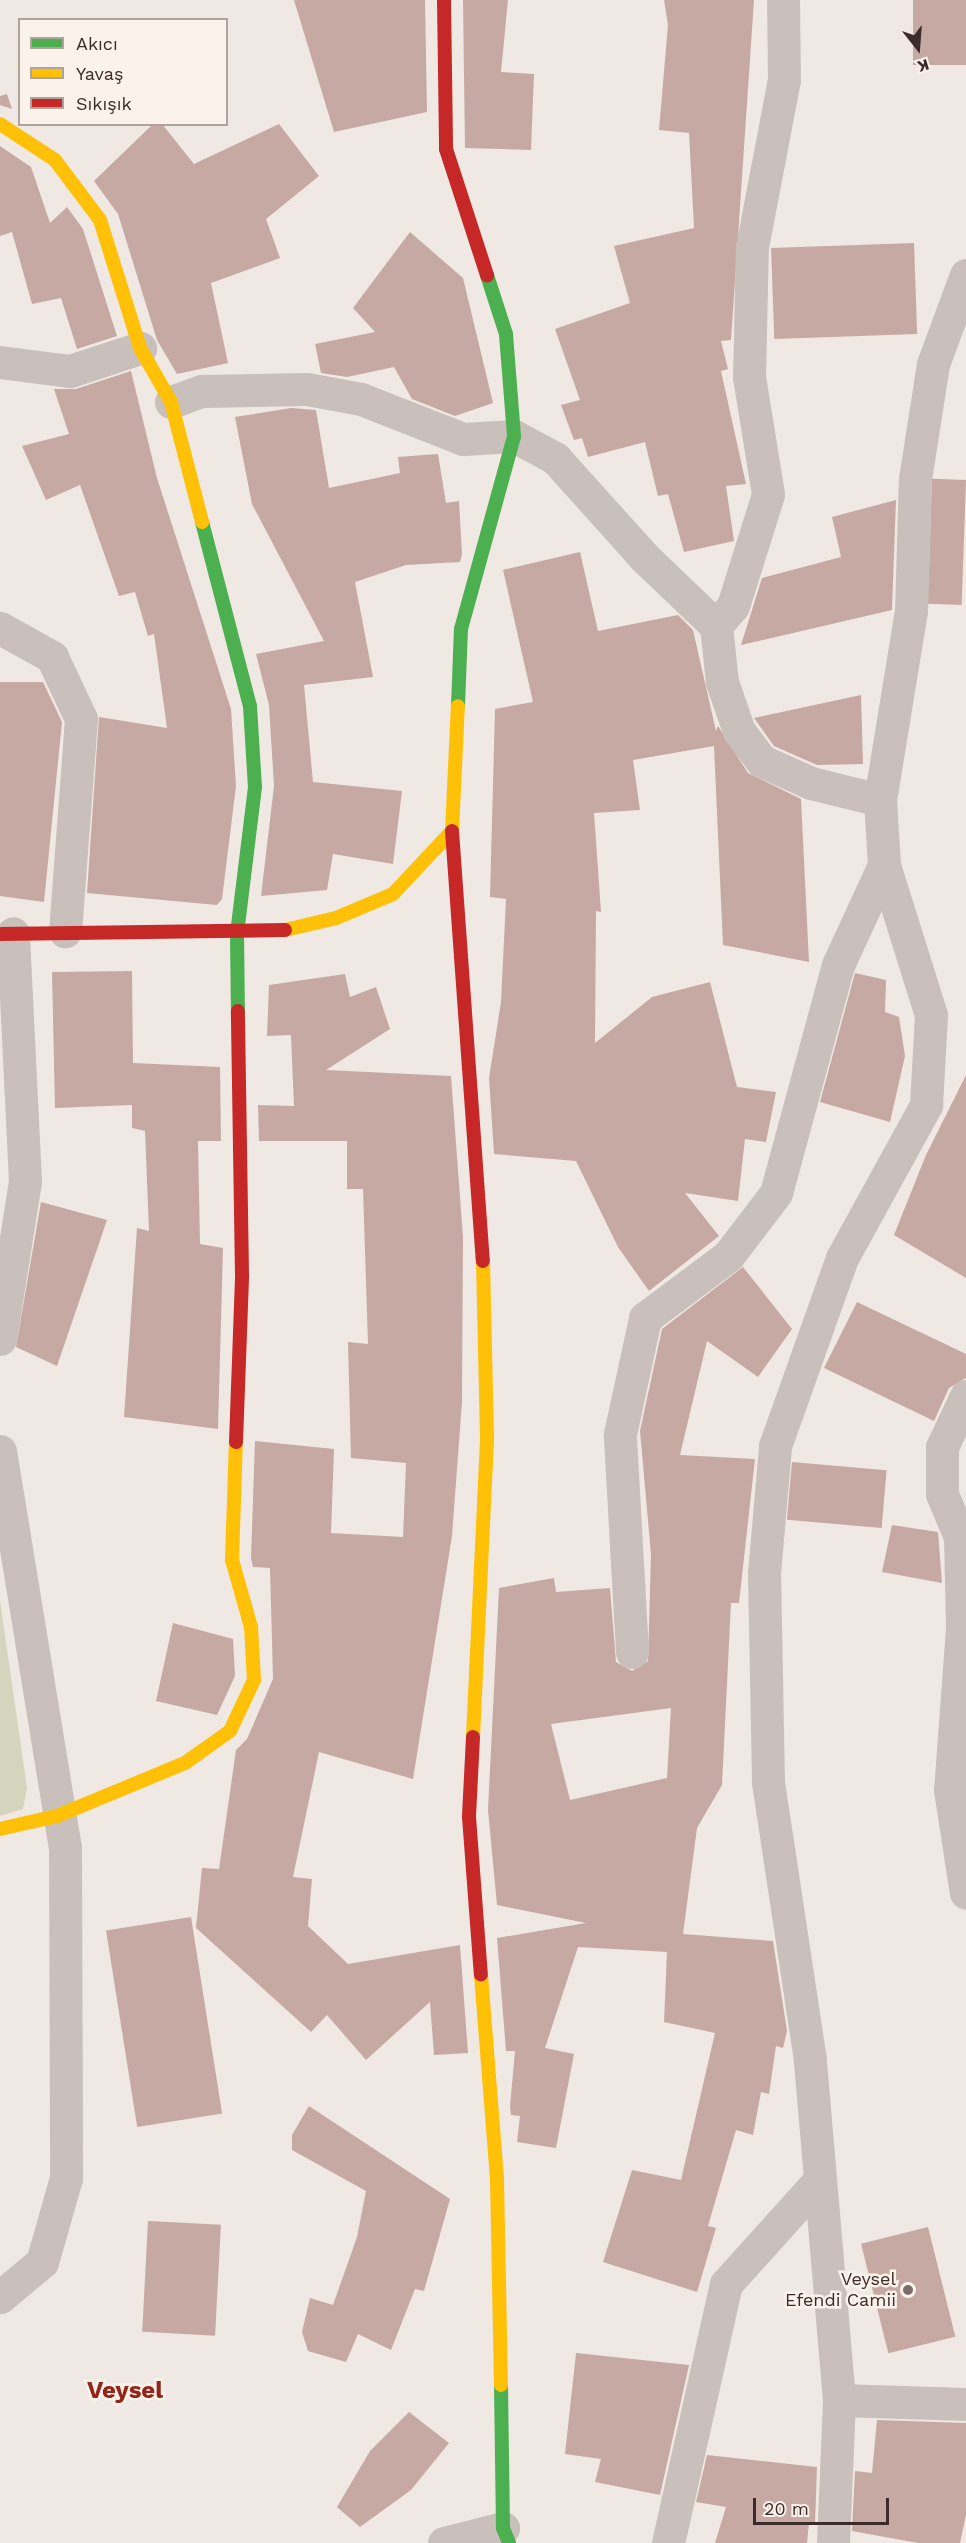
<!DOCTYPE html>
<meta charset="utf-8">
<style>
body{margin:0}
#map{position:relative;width:966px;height:2543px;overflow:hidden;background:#f0e8e3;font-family:"Work Sans",sans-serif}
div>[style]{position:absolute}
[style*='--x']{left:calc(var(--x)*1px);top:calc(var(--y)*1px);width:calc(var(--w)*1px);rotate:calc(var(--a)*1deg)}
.green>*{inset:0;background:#d4d5bc}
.building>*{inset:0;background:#c6a9a3;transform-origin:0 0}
.street>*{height:33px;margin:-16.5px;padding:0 16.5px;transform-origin:16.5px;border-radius:16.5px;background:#c9c0bc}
.fast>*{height:14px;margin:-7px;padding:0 7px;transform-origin:7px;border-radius:7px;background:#4caf50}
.slow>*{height:14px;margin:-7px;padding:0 7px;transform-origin:7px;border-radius:7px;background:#ffc107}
.jam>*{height:14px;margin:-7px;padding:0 7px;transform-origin:7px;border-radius:7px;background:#c62828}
.dots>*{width:16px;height:16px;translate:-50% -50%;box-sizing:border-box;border:3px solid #fcf2ec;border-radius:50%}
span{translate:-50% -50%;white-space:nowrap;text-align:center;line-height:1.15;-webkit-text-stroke:5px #fcf2ec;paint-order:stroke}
.poi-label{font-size:18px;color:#3b2c29}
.right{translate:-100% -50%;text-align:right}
.district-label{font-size:24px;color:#932519;font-weight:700}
.legend{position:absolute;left:18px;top:18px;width:210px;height:108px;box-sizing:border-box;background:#fcf2ec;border:2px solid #afa39e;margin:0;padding:8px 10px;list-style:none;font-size:18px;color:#3b2c29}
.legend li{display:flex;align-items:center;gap:12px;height:30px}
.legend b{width:30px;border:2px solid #afa39e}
.north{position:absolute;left:888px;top:18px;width:60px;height:60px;-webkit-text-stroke:4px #fcf2ec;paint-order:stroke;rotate:163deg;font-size:16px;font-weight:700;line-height:24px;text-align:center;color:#3b2c29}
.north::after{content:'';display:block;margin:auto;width:21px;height:27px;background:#3b2c29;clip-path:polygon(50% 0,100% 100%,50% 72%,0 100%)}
.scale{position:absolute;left:753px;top:2498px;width:136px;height:27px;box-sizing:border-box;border:3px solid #3b2c29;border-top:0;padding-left:8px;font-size:18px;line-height:21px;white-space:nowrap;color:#3b2c29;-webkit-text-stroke:4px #fcf2ec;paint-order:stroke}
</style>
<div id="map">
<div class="green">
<div style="clip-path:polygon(0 1601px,27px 1788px,23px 1809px,0 1816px)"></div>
</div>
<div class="building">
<div style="clip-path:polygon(294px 0,425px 0,427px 112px,334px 132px)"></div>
<div style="clip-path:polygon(463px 0,508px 0,501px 72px,534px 74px,531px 150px,465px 148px)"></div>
<div style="clip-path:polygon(664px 0,754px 0,731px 340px,721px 341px,728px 369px,721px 371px,746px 484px,726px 486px,734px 541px,684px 552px,668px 494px,658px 496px,645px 442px,588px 457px,582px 438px,574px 440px,561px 405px,580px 400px,555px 329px,630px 303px,614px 246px,694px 228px,689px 133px,659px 130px,668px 25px)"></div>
<div style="left:913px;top:0;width:53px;height:65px"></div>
<div style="clip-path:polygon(7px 94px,12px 109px,0 105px,0 96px)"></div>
<div style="clip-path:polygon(153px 124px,162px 124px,194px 164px,279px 124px,319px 176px,266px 219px,280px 258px,211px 283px,228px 363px,177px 374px,157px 340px,118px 214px,94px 181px)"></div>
<div style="clip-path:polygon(0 146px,31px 167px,50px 223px,67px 207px,83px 229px,117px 336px,77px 349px,61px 298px,32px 304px,12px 232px,0 236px)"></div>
<div style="clip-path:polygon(410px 232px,463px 278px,493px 403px,455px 416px,412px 399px,394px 367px,347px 377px,321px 373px,315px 344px,375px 332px,353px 308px)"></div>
<div style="left:914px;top:243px;width:91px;height:143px;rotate:88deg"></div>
<div style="clip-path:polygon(131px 371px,157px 478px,231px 709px,236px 786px,222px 899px,217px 905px,87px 893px,99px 717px,167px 728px,154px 634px,148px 636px,135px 592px,119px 596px,80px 485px,46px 500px,22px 446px,69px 434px,54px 389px,76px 389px)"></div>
<div style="clip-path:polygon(291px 408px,316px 410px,329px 488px,400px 473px,398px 457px,438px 454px,446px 503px,459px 501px,462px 554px,460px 562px,406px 565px,355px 582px,373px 677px,304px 685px,313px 782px,402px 791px,393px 864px,333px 854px,327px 890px,261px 896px,274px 786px,269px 705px,256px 654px,324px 641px,252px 504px,235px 417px)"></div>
<div style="left:966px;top:480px;width:125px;height:34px;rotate:92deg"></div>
<div style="clip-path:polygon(896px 500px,892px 610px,741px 645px,762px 578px,841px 557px,832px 517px)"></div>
<div style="clip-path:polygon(580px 552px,598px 631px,678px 615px,693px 630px,716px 731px,718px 726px,748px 773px,801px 799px,809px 962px,723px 945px,714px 746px,633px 760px,640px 810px,594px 813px,601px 912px,596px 911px,595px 1043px,652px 997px,710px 982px,737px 1087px,776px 1092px,766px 1142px,745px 1139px,738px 1201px,685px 1193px,719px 1236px,649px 1291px,618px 1247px,576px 1161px,494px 1154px,489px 1078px,501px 1002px,506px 899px,490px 897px,495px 709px,533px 702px,503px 570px)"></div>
<div style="clip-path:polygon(0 682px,43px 682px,62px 722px,44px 902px,0 896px)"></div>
<div style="clip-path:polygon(861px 695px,863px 764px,817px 765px,774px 746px,754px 718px)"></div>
<div style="clip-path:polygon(132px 971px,133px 1063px,220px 1067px,221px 1141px,198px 1141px,200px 1244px,223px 1248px,218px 1429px,124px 1417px,137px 1228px,149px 1231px,145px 1131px,132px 1128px,132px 1105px,55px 1108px,52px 972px)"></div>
<div style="clip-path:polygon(855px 973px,886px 980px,885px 1012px,899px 1017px,905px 1056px,890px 1122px,820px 1102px)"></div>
<div style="clip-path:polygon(345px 974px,350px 997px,376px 987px,390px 1029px,326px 1070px,451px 1076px,463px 1237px,462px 1402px,452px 1536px,413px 1779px,319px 1752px,293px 1877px,312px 1879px,308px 1926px,348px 1964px,460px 1945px,468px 2053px,434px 2055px,430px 2002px,366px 2060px,327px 2015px,311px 2032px,196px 1928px,202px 1868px,219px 1869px,236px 1750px,247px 1739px,273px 1679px,270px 1568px,253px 1567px,251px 1558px,255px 1441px,334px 1449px,331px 1533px,403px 1537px,406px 1463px,351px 1458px,348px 1342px,368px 1344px,363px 1189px,347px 1189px,347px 1141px,259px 1141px,258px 1105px,294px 1106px,291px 1035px,267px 1036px,269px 985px)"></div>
<div style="clip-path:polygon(966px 1075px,966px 1278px,894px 1235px,926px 1155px)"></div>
<div style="clip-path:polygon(41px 1202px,107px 1220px,57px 1366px,16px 1347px)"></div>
<div style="clip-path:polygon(evenodd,743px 1267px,792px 1329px,758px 1377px,707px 1341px,680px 1455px,755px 1459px,739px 1603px,731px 1603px,722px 1785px,697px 1828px,683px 1934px,773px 1941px,787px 2031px,783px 2048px,776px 2046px,769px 2094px,761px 2092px,753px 2135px,736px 2130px,708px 2226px,716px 2228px,697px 2292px,603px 2262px,632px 2170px,681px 2180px,715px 2033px,664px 2022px,667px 1952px,578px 1947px,545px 2048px,574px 2054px,556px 2148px,517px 2142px,520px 2116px,511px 2115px,510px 2106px,515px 2051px,506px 2051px,497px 1938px,586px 1923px,497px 1905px,488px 1810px,499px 1588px,554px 1578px,556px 1592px,610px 1588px,616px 1662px,632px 1671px,648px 1661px,651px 1554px,640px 1431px,662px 1329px,743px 1267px,671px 1708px,667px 1778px,570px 1800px,551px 1724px,671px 1708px)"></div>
<div style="clip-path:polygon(857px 1302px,966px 1354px,966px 1378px,949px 1388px,934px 1421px,824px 1368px)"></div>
<div style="left:792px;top:1462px;width:95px;height:58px;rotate:5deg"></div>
<div style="clip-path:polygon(892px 1525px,938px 1532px,942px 1583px,882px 1572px)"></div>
<div style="clip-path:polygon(173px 1623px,233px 1639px,235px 1676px,217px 1715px,156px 1701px)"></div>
<div style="left:191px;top:1917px;width:199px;height:86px;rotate:81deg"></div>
<div style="clip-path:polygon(309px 2106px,450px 2199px,424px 2291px,415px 2289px,391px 2350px,358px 2334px,346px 2362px,308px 2351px,302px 2332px,310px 2298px,333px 2305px,357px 2237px,366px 2191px,292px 2150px,292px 2135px)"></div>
<div style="left:148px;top:2221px;width:73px;height:111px;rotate:3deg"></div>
<div style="left:928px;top:2227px;width:113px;height:69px;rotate:76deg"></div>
<div style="clip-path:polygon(576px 2353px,689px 2365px,660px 2495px,595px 2482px,601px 2459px,565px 2454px)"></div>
<div style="clip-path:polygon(409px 2412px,449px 2443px,411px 2490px,360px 2527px,337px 2507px,370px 2451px)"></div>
<div style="clip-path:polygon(877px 2420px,966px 2423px,966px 2515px,960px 2543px,918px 2543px,852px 2531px,855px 2471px,872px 2473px)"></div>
<div style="clip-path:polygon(707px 2455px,817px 2467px,815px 2524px,809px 2523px,807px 2543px,715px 2543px,726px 2507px,696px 2502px)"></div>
</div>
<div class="street">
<div style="--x:0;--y:362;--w:71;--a:7.3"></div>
<div style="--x:70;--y:371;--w:74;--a:-18.2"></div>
<div style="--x:171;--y:402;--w:33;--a:-20"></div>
<div style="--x:202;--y:391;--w:105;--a:-1.1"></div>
<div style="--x:307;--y:389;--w:55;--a:10.5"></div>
<div style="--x:361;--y:399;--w:110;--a:21.4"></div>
<div style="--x:463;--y:439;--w:51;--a:-3.4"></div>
<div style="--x:514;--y:436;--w:47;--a:28.2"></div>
<div style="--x:555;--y:458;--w:133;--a:48"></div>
<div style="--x:644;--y:557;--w:100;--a:43.8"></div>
<div style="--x:716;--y:626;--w:56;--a:83.9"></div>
<div style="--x:722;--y:682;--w:52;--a:70.9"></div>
<div style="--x:739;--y:731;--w:38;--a:53"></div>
<div style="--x:762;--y:761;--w:54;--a:24.2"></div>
<div style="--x:811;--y:783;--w:71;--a:13.8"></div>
<div style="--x:716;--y:626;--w:26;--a:-50"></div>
<div style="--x:733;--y:606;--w:117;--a:-72.6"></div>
<div style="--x:768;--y:494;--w:119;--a:-99.2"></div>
<div style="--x:749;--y:377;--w:130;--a:-88.7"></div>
<div style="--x:752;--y:247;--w:170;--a:-79.2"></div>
<div style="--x:784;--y:80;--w:80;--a:-90.7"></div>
<div style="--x:0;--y:628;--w:60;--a:29.1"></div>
<div style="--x:52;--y:657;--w:68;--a:64.9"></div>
<div style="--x:81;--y:719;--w:213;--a:94.3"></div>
<div style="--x:0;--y:1339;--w:160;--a:-81"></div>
<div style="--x:25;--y:1181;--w:248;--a:-92.8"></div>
<div style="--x:966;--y:1396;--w:56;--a:115.2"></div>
<div style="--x:942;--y:1447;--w:47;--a:90"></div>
<div style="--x:942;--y:1494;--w:47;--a:67.3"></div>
<div style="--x:960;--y:1537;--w:91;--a:88.7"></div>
<div style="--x:962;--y:1628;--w:162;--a:94.2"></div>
<div style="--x:950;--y:1790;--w:104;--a:81.2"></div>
<div style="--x:0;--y:1451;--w:401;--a:80.7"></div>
<div style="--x:65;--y:1847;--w:331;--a:89.8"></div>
<div style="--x:66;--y:2178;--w:87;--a:105.9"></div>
<div style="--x:42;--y:2262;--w:55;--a:140.2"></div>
<div style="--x:632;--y:1652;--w:218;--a:-93.2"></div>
<div style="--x:620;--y:1434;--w:119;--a:-77.8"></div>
<div style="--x:645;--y:1318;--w:104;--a:-36.8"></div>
<div style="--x:728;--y:1256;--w:79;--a:-52.7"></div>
<div style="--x:776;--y:1193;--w:236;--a:-74.8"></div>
<div style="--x:838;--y:965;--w:110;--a:-65.3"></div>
<div style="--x:884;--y:865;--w:65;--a:-93.5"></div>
<div style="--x:880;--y:800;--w:192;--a:-80.7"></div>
<div style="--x:911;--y:611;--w:132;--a:-88.3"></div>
<div style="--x:915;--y:479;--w:116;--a:-81.1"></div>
<div style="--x:933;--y:364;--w:95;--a:-69.7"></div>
<div style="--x:839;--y:2400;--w:127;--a:1.8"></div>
<div style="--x:444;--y:2543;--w:61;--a:-14.3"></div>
<div style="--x:668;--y:2543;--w:265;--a:-77.4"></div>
<div style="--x:726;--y:2284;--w:137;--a:-48"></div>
<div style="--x:833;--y:2543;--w:143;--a:-87.6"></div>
<div style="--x:839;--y:2400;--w:341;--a:-94.9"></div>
<div style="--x:810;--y:2060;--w:282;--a:-98.6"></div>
<div style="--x:768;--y:1781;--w:208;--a:-91.1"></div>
<div style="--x:764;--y:1573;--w:127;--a:-85"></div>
<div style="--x:775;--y:1446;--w:200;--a:-70.4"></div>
<div style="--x:842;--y:1258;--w:175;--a:-61.2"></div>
<div style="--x:926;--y:1105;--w:90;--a:-86.8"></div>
<div style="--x:931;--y:1015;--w:157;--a:-107.4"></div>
</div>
<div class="fast">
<div style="--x:202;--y:522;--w:190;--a:75.4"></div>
<div style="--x:250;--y:706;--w:81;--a:86.5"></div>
<div style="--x:255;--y:787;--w:148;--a:97"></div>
<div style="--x:237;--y:934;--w:77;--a:89.3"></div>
<div style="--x:458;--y:706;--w:77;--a:-87.8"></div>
<div style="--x:461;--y:629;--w:200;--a:-74.6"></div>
<div style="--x:514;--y:436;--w:102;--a:-94.5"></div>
<div style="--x:506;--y:334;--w:62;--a:-107.9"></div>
<div style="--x:501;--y:2385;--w:143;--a:89.2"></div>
<div style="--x:503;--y:2528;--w:16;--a:68"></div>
</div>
<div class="slow">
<div style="--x:0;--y:124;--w:66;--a:33.2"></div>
<div style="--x:55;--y:160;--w:75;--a:53.1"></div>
<div style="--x:100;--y:220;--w:134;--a:72.6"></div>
<div style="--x:140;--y:348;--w:62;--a:60.1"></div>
<div style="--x:171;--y:402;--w:124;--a:75.5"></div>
<div style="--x:285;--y:930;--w:52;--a:-13.2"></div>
<div style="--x:336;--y:918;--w:62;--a:-22.8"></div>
<div style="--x:393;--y:894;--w:86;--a:-46.9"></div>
<div style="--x:452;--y:831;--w:125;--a:-87.3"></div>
<div style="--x:473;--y:1737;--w:300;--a:-87.3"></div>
<div style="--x:487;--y:1437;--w:176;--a:-91.3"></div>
<div style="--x:0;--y:1829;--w:58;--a:-12.8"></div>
<div style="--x:57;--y:1816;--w:139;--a:-22.5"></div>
<div style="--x:185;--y:1763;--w:55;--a:-35.4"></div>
<div style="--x:230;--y:1731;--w:56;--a:-64.8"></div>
<div style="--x:254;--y:1680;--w:53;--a:-93.2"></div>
<div style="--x:251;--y:1627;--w:70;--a:-105.8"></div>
<div style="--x:232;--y:1560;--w:118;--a:-88.1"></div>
<div style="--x:481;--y:1975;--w:204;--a:85.5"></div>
<div style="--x:497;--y:2178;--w:207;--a:88.9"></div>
</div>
<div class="jam">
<div style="--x:444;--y:0;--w:149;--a:89.2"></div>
<div style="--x:446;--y:149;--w:133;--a:72"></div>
<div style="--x:452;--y:831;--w:431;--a:85.9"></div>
<div style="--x:0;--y:934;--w:285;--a:-0.8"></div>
<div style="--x:236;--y:1442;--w:167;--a:-87.9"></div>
<div style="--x:242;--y:1275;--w:264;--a:-90.9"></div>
<div style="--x:473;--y:1737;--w:80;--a:92.9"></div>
<div style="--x:469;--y:1817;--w:158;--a:85.7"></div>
</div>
<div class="dots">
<div style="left:908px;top:2290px;background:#7a6e6a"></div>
</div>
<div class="poi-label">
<span class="right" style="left:896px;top:2290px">Veysel<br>Efendi Camii</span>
</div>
<div class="district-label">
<span style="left:125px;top:2391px">Veysel</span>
</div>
<ul class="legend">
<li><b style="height:8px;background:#4caf50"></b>Akıcı</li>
<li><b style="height:8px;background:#ffc107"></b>Yavaş</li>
<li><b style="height:8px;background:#c62828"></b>Sıkışık</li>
</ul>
<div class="north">K</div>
<div class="scale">20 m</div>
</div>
